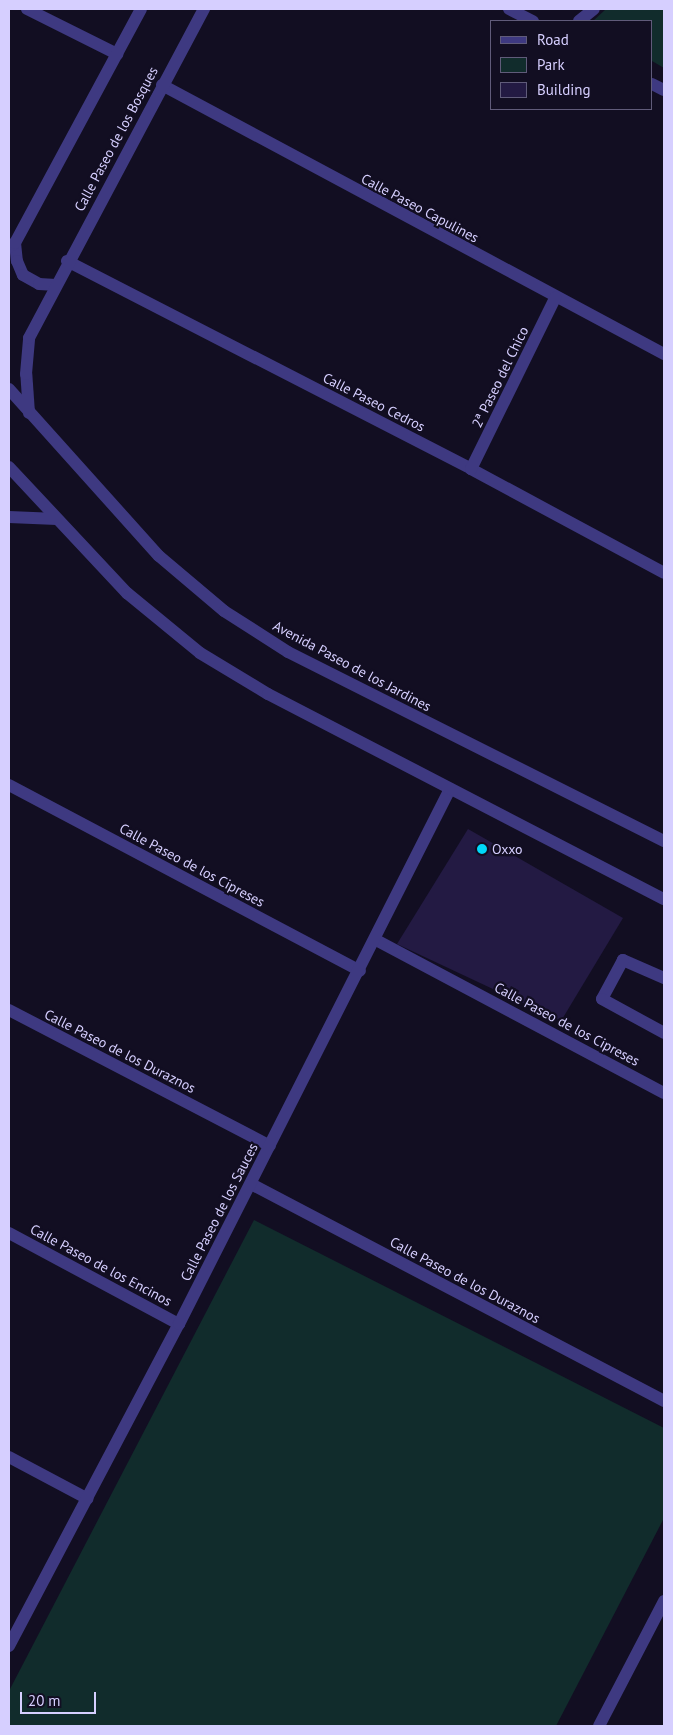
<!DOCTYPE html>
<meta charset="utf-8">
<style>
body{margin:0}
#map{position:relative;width:673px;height:1735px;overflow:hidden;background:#120e22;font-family:"PT Sans",sans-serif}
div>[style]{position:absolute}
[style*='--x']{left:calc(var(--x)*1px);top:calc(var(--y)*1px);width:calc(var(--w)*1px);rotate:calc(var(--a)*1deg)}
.green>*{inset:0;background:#112c2c}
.building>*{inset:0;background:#231a43}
.service>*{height:12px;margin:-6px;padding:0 6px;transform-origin:6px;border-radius:6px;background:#3e3981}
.minor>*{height:12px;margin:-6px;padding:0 6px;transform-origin:6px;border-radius:6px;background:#3e3981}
.tertiary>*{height:12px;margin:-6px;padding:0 6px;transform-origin:6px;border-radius:6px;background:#3e3981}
.dots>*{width:14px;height:14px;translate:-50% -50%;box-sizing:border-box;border:2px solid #120e22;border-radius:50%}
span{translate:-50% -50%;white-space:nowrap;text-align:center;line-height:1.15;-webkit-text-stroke:4.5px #120e22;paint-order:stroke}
.street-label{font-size:14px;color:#d6cfff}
.poi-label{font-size:14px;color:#d6cfff}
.left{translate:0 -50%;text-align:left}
.frame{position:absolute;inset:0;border:10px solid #d6cfff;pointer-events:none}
.legend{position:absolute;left:490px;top:20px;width:162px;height:90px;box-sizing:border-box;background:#120e22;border:1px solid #605b7a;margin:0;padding:6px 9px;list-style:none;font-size:15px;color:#d6cfff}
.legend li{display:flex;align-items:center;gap:10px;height:25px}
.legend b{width:25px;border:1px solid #605b7a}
.scale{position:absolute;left:20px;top:1692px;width:76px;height:22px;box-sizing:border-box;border:2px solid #d6cfff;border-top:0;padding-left:6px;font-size:15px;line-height:18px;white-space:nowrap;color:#d6cfff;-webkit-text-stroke:4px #120e22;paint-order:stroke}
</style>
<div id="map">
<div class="green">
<div style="clip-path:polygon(606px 9px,664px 9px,664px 68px,652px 61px,652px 21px,593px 21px)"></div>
<div style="clip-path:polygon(254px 1220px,664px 1428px,664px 1518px,556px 1726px,9px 1726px,9px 1691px)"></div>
</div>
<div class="building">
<div style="clip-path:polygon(468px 829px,623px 918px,561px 1021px,397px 944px)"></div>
</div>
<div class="service">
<div style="--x:664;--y:978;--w:45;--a:-156.3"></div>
<div style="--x:623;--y:960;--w:44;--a:118.3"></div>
<div style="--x:602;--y:999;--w:71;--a:28.7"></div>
</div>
<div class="minor">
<div style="--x:27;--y:9;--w:101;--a:26.6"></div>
<div style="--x:162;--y:85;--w:570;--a:28.18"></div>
<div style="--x:15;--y:243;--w:18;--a:84"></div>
<div style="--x:17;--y:261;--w:15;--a:67"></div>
<div style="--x:23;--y:275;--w:18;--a:29"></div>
<div style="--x:39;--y:284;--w:17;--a:3"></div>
<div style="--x:9;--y:247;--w:7;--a:-34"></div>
<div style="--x:15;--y:243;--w:266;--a:-61.7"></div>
<div style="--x:67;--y:261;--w:454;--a:27.2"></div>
<div style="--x:471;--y:469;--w:219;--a:28.3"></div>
<div style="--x:29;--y:413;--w:39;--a:-94"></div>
<div style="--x:26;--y:374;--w:36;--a:-85"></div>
<div style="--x:29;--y:338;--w:373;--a:-62"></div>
<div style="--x:471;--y:469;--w:191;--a:-63.8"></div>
<div style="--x:9;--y:517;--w:48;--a:2.4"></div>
<div style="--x:9;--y:785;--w:397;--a:27.9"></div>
<div style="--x:376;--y:940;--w:326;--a:28"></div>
<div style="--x:9;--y:1010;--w:294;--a:27.5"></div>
<div style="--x:251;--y:1184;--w:467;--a:27.7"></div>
<div style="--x:9;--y:1233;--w:193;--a:28.2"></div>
<div style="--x:9;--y:1457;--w:89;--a:28"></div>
<div style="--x:9;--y:1646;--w:364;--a:-62.2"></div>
<div style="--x:179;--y:1324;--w:600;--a:-63.14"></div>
<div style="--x:599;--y:1726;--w:141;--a:-62.5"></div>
</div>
<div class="tertiary">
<div style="--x:509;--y:9;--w:27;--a:27"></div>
<div style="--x:579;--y:21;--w:19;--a:-39"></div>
<div style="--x:652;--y:84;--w:13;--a:27"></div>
<div style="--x:9;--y:389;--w:224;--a:48.1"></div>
<div style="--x:159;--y:556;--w:85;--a:40.2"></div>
<div style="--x:224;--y:611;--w:76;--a:32.6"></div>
<div style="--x:288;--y:652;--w:421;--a:26.7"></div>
<div style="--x:9;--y:467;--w:173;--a:46.9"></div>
<div style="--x:127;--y:593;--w:94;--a:39.4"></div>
<div style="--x:200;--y:653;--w:79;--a:31.1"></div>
<div style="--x:268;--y:694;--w:446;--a:27.4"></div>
</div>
<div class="dots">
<div style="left:482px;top:849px;background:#00d8fa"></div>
</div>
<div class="street-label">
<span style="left:116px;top:139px;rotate:-62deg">Calle Paseo de los Bosques</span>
<span style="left:420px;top:208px;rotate:28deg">Calle Paseo Capulines</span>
<span style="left:500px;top:377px;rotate:-64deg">2ª Paseo del Chico</span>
<span style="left:374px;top:402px;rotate:27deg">Calle Paseo Cedros</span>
<span style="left:352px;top:666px;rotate:28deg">Avenida Paseo de los Jardines</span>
<span style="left:192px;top:865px;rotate:28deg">Calle Paseo de los Cipreses</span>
<span style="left:567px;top:1024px;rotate:28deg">Calle Paseo de los Cipreses</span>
<span style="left:120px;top:1051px;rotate:27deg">Calle Paseo de los Duraznos</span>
<span style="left:219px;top:1212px;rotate:-63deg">Calle Paseo de los Sauces</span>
<span style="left:101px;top:1265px;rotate:28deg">Calle Paseo de los Encinos</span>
<span style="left:465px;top:1280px;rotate:28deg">Calle Paseo de los Duraznos</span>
</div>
<div class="poi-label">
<span class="left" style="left:492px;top:849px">Oxxo</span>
</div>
<div class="frame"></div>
<ul class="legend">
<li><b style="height:6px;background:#3e3981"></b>Road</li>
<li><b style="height:14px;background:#112c2c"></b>Park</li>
<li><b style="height:14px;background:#231a43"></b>Building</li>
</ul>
<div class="scale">20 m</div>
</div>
